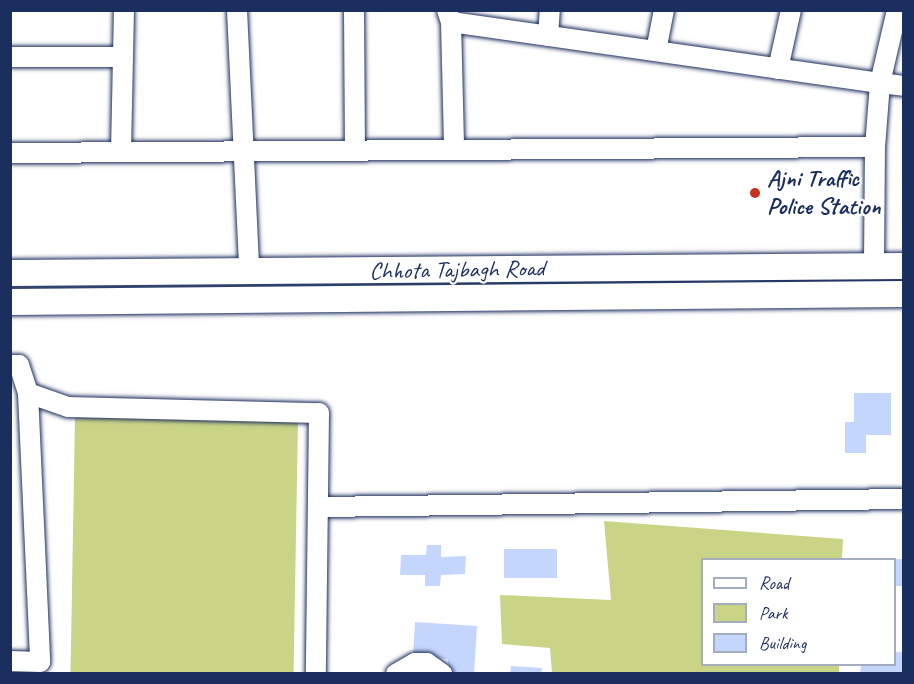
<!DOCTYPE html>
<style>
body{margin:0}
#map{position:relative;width:914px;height:684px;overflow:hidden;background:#fff;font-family:Caveat,sans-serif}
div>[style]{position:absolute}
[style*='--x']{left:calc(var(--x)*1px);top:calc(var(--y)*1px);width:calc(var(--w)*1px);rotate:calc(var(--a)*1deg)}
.green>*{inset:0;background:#c9d487;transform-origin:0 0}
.building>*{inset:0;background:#c5d6fc;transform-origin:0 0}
.roads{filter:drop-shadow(0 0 2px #1b2f5e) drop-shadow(0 0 2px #1b2f5e)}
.minor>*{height:20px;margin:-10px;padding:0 10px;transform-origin:10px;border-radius:10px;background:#fff}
.major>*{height:26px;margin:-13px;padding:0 13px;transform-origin:13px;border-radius:13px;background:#fff}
.dots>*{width:16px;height:16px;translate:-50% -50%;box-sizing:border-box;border:3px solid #fff;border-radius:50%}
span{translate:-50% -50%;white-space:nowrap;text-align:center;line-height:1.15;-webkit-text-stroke:4.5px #fff;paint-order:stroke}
.poi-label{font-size:24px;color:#1b2f5e;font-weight:700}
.left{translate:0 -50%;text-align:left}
.street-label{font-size:24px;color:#1b2f5e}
.frame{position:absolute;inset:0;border:12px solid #1b2f5e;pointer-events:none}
.legend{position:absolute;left:701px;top:558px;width:195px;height:108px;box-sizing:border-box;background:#fff;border:2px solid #a4acbf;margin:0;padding:8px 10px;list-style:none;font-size:18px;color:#1b2f5e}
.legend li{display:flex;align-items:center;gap:12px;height:30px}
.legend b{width:30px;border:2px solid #a4acbf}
</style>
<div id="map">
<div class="green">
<div style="left:75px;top:417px;width:223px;height:257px;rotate:1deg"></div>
<div style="clip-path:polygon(604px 521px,843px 539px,842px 559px,702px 560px,702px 664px,839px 665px,839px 673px,552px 673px,550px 648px,502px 644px,500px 595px,611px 600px)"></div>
</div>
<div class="building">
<div style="clip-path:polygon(854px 393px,891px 393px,891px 435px,866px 435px,866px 453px,845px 453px,845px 422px,854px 422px)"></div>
<div style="clip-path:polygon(427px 545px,441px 545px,441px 557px,466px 556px,465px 574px,441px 575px,440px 586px,425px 586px,425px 575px,400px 575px,401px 555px,426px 555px)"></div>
<div style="left:504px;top:549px;width:53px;height:29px"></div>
<div style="left:894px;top:559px;width:10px;height:27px"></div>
<div style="clip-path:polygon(415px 622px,477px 626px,474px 674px,447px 674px,448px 659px,413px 657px)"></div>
<div style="clip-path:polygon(894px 652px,904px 652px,904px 674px,860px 674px,861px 664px,894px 664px)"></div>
<div style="clip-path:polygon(511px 666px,542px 668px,541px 674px,510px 674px)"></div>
</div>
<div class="roads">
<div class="minor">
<div style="--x:237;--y:10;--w:259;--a:87.3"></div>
<div style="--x:354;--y:10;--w:140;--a:89.6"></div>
<div style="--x:447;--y:10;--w:13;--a:72"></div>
<div style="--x:451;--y:22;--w:433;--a:8.1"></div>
<div style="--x:880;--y:83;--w:75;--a:-76.9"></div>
<div style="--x:451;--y:22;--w:127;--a:88.6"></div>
<div style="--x:548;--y:36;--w:26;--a:-86"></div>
<div style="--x:656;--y:51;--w:42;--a:-79"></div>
<div style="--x:10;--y:57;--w:113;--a:0"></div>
<div style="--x:778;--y:69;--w:60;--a:-77.6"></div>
<div style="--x:875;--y:147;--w:64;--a:-85.5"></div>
<div style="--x:880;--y:83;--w:24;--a:7"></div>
<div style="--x:121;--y:152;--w:142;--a:-88.8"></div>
<div style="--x:10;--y:153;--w:865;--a:-0.4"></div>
<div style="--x:875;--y:147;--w:119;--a:90.5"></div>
<div style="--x:10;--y:365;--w:9;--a:0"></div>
<div style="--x:19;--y:365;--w:29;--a:72"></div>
<div style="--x:28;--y:393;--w:269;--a:87.4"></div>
<div style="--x:40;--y:662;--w:30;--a:-178"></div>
<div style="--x:28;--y:393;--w:42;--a:19.3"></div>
<div style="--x:68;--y:407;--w:251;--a:1.4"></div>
<div style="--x:319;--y:413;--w:261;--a:90.7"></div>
<div style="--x:319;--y:507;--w:585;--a:-0.78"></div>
<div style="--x:396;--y:674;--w:22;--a:-30"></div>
<div style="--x:415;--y:663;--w:12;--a:0"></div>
<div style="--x:427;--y:663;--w:19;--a:36"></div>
</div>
<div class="major">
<div style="--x:10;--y:273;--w:894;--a:-0.45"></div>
<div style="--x:10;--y:302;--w:894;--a:-0.51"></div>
</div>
</div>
<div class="dots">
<div style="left:755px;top:193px;background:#c8321e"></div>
</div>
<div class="poi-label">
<span class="left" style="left:767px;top:193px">Ajni Traffic<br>Police Station</span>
</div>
<div class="street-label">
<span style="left:457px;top:270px;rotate:-1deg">Chhota Tajbagh Road</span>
</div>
<div class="frame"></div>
<ul class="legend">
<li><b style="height:8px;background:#fff"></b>Road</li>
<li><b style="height:16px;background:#c9d487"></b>Park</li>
<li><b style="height:16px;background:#c5d6fc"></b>Building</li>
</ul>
</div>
